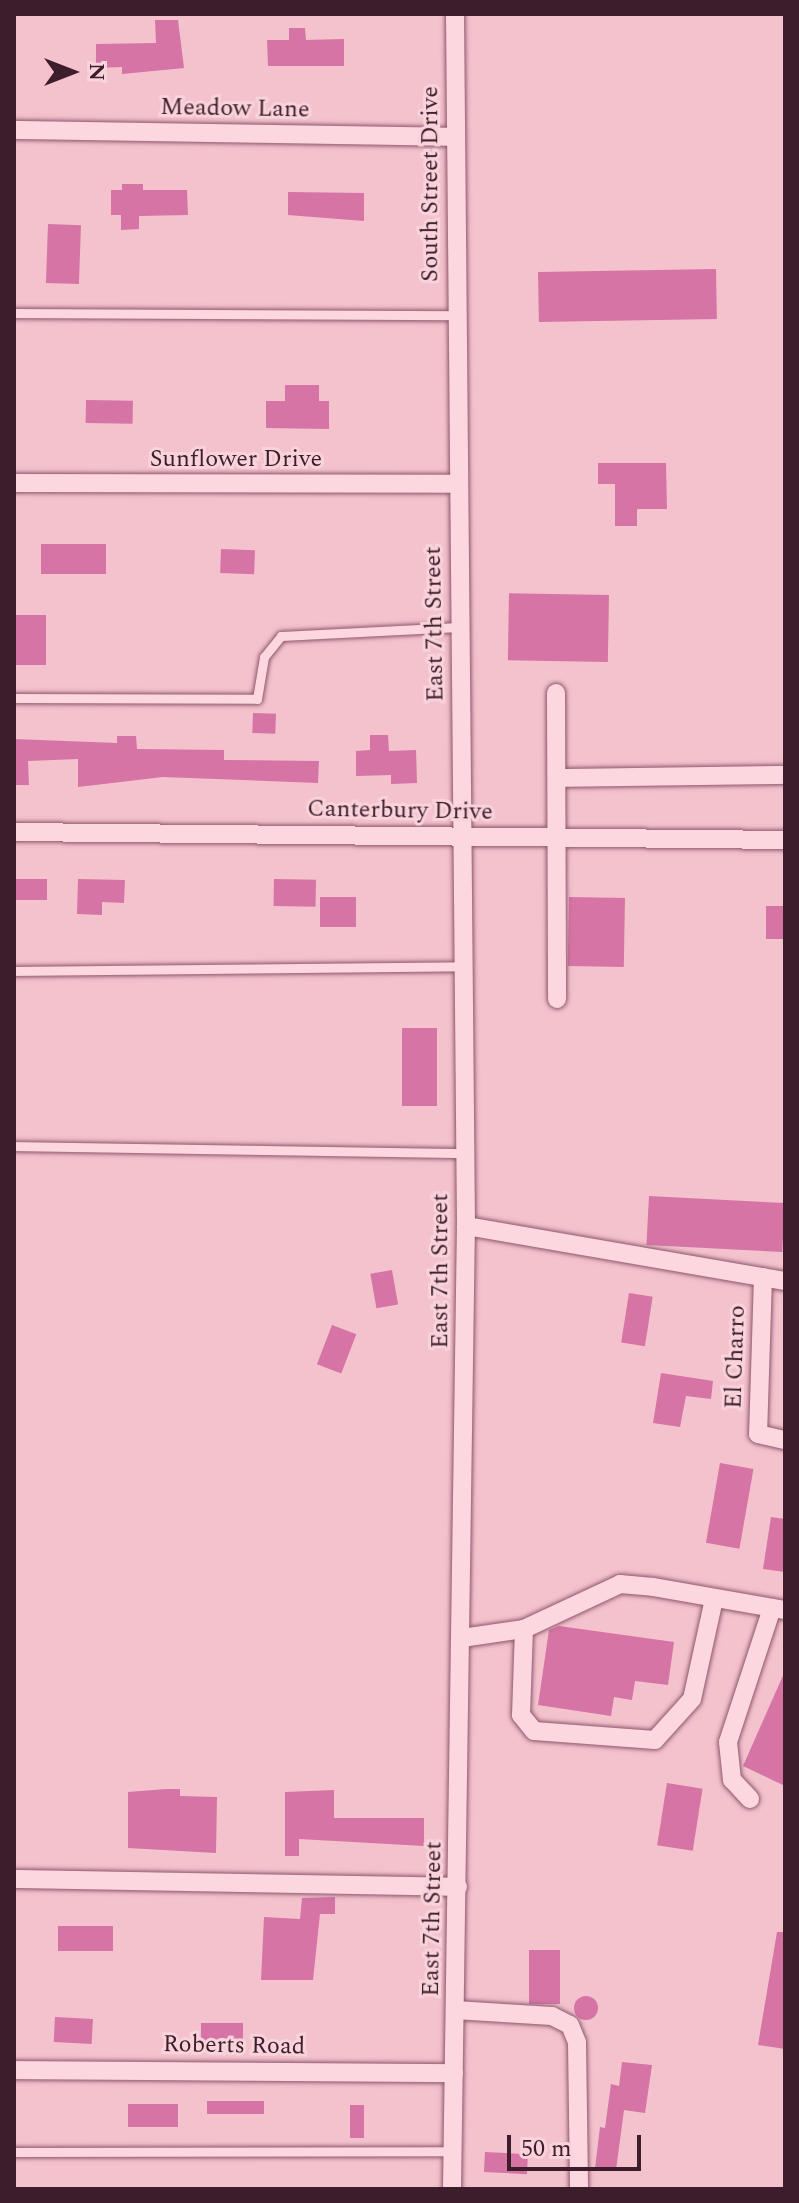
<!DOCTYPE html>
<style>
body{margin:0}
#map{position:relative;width:799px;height:2203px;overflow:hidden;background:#f3c2cd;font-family:Spectral,serif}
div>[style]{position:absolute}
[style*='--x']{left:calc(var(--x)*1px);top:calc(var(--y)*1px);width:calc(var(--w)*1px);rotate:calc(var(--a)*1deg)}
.building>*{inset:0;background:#d574a5;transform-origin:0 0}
.round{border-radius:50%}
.roads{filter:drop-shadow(0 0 2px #8f576d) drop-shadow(0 0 2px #8f576d)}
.lane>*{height:9px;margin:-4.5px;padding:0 4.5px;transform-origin:4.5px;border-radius:4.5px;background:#fcd7df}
.street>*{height:18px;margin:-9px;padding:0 9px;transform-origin:9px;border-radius:9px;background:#fcd7df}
span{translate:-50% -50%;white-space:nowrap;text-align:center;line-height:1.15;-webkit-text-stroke:6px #f9d3db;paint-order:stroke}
.street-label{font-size:24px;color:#3d1d2b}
.frame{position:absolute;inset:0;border:16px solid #3d1d2b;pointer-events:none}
.north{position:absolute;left:32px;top:32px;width:80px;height:80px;-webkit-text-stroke:6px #f9d3db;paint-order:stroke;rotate:90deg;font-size:22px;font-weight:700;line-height:32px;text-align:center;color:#3d1d2b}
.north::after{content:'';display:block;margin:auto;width:28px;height:36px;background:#3d1d2b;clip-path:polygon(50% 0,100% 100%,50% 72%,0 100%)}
.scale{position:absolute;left:507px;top:2135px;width:134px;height:36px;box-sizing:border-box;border:4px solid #3d1d2b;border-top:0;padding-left:10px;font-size:24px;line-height:28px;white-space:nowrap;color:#3d1d2b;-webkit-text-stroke:6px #f9d3db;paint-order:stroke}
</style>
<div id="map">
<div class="building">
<div style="clip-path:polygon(155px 20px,178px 20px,184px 68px,122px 74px,122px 67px,96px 68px,96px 44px,156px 43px)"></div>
<div style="clip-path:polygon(289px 28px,305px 28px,306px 40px,344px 39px,344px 66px,268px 66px,267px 40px,289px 40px)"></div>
<div style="clip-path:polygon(122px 184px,143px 184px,143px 190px,187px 190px,188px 215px,139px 216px,139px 229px,121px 230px,121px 215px,111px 215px,111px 190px,122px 190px)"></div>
<div style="clip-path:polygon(288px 192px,364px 193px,364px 221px,288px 215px)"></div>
<div style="left:48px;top:224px;width:33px;height:59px;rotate:2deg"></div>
<div style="left:716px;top:269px;width:50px;height:178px;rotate:89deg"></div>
<div style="clip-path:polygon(285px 385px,319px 385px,319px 401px,329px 401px,329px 429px,266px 428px,266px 401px,285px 401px)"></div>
<div style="left:86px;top:400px;width:47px;height:23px;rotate:1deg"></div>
<div style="clip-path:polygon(598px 463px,666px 463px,667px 509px,637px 509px,637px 526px,615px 526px,615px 484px,598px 484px)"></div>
<div style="left:41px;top:544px;width:65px;height:30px"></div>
<div style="left:221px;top:549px;width:34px;height:24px;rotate:2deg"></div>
<div style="left:609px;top:595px;width:67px;height:100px;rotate:91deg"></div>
<div style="left:14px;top:615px;width:32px;height:50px"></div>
<div style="left:253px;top:713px;width:23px;height:20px;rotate:2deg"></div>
<div style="clip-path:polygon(370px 735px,388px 735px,389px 751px,416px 750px,417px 783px,391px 784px,391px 775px,356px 776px,356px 751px,370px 750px)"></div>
<div style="clip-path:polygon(117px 736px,136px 736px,137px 749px,224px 750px,224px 760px,319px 761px,318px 783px,163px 777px,78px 787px,78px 759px,28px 761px,29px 785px,14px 785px,14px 739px,117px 743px)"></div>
<div style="left:14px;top:879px;width:33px;height:21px"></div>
<div style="clip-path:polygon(78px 879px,125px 880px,124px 903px,102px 902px,102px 915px,77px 914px)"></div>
<div style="left:274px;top:879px;width:42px;height:27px;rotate:1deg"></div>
<div style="left:320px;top:897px;width:36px;height:30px"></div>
<div style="left:569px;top:897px;width:56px;height:69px;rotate:1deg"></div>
<div style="left:766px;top:906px;width:19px;height:33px"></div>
<div style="left:402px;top:1028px;width:35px;height:78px"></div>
<div style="left:649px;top:1196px;width:136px;height:49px;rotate:3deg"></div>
<div style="left:392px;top:1270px;width:35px;height:22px;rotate:80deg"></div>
<div style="left:629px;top:1293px;width:24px;height:50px;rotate:9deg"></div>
<div style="left:332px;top:1325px;width:26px;height:42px;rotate:21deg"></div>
<div style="clip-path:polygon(661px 1373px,713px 1381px,711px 1399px,686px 1396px,680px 1427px,653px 1423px)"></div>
<div style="left:720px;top:1463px;width:34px;height:81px;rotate:10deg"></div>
<div style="clip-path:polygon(771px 1517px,785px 1519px,785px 1572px,763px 1569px)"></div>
<div style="clip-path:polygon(559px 1626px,674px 1642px,668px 1685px,635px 1681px,632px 1700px,614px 1697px,611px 1716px,538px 1705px,549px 1630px)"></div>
<div style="clip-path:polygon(785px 1671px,785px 1786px,743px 1766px)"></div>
<div style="left:667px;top:1783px;width:36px;height:63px;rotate:9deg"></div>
<div style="clip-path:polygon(166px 1789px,180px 1789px,180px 1796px,217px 1797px,216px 1853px,128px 1848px,128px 1792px)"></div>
<div style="clip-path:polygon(334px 1790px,334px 1818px,424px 1818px,424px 1846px,299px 1839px,299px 1856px,285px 1856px,285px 1792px)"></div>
<div style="clip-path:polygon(335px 1897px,335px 1914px,320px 1914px,313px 1980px,261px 1980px,264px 1917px,300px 1919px,302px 1898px)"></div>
<div style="left:58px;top:1926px;width:55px;height:25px"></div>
<div style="clip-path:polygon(777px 1932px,785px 1932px,785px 2049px,758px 2045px)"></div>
<div style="left:560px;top:1950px;width:54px;height:31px;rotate:90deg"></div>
<div class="round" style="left:574px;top:1996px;width:24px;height:24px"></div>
<div style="left:55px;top:2017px;width:38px;height:25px;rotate:3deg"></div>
<div style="left:201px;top:2023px;width:42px;height:22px"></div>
<div style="clip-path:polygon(622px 2062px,652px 2065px,645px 2113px,624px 2110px,616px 2170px,595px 2168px,600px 2127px,605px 2128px,611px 2084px,619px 2086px)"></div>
<div style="left:207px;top:2101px;width:57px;height:13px"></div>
<div style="left:128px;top:2104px;width:50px;height:23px"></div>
<div style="left:350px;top:2105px;width:14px;height:33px"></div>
<div style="left:485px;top:2152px;width:43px;height:20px;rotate:3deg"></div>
</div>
<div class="roads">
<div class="lane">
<div style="--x:14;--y:313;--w:441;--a:0.3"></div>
<div style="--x:14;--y:698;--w:243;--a:0.2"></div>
<div style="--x:257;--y:699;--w:43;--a:-80.5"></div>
<div style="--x:264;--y:657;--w:27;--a:-51"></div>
<div style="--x:281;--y:636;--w:178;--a:-2.9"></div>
<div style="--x:14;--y:971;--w:451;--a:-0.6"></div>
<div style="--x:14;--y:1146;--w:451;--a:0.9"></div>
<div style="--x:14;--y:2152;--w:438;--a:-0.1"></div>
</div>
<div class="street">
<div style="--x:14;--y:130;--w:441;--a:0.9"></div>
<div style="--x:14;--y:483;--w:443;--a:0.1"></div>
<div style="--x:556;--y:693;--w:306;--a:89.8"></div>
<div style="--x:558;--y:778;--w:227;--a:-0.8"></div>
<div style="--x:14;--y:832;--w:771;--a:0.59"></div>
<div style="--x:466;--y:1226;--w:324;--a:9.8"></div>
<div style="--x:763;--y:1277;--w:157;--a:91.8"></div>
<div style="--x:758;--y:1434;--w:28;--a:13"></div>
<div style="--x:714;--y:1599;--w:102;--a:102.4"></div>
<div style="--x:692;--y:1699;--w:55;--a:132.1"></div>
<div style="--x:655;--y:1740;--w:121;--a:-175.7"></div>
<div style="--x:534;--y:1731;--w:21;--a:-129"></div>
<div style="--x:521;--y:1715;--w:86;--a:-88"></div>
<div style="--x:524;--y:1629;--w:106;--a:-25.1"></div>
<div style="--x:620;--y:1584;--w:33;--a:5"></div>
<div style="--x:653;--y:1587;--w:134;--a:9.9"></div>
<div style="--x:462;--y:1638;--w:63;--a:-8.3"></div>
<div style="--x:750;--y:1799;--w:26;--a:-133"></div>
<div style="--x:732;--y:1780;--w:38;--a:-96"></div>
<div style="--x:728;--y:1742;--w:141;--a:-71.8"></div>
<div style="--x:14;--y:1879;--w:444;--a:1"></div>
<div style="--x:455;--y:2010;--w:97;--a:3.5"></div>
<div style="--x:552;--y:2016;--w:20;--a:27"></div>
<div style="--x:570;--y:2025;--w:18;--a:68"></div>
<div style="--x:577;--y:2042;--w:147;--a:89.2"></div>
<div style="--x:14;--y:2070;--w:440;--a:0.4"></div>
<div style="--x:452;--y:2189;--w:963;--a:-89.17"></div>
<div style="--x:466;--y:1226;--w:1212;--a:-90.52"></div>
</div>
</div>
<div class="street-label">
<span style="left:235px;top:109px;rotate:1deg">Meadow Lane</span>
<span style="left:431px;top:184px;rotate:-90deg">South Street Drive</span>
<span style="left:236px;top:460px">Sunflower Drive</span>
<span style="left:435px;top:624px;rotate:-91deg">East 7th Street</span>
<span style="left:400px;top:811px;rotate:1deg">Canterbury Drive</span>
<span style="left:441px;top:1271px;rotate:-90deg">East 7th Street</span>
<span style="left:736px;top:1357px;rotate:-88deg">El Charro</span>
<span style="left:433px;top:1919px;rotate:-89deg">East 7th Street</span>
<span style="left:234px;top:2046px;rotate:1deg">Roberts Road</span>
</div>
<div class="frame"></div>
<div class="north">N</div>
<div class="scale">50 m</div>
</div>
